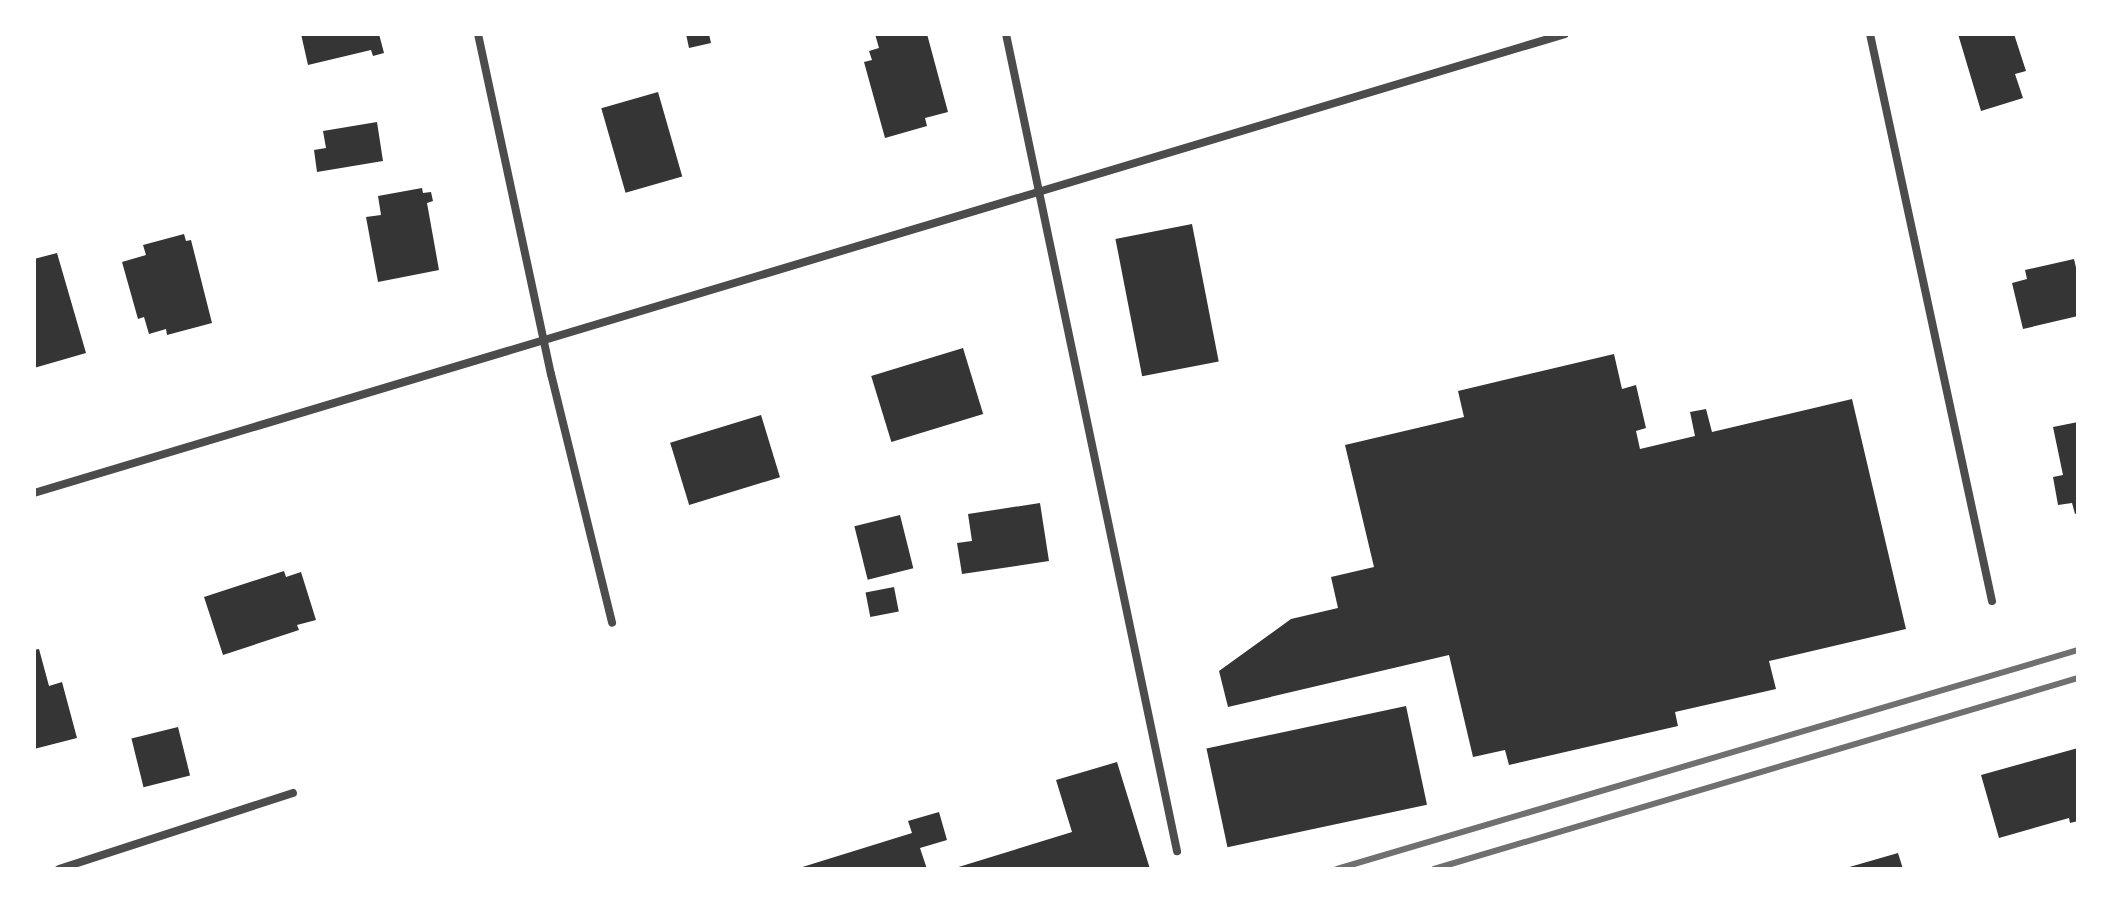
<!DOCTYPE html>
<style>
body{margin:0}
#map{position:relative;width:2112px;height:903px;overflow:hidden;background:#fff;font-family:"PT Sans",sans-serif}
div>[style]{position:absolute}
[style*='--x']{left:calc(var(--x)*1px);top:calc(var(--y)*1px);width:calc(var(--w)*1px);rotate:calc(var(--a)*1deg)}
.building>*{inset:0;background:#353535;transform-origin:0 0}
.minor>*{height:8px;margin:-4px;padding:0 4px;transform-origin:4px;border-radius:4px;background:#4c4c4c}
.rail>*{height:6px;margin:-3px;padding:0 3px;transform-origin:3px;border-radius:3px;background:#707070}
span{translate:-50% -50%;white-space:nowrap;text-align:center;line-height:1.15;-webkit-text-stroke:8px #fff;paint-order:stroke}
.frame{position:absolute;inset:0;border:36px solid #fff;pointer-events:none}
</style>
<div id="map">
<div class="building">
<div style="clip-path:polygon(301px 34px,379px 34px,384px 53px,373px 56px,371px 50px,308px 65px)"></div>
<div style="clip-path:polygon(686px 34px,709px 34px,711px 43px,689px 48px)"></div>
<div style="clip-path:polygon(875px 34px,927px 34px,948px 112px,925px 118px,927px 126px,885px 138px,864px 62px,872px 60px,869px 51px,879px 48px)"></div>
<div style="clip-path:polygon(1958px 34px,2014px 34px,2026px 71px,2015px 74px,2023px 98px,1981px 111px)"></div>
<div style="left:658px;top:92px;width:88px;height:59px;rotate:74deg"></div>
<div style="clip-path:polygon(377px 122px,383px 161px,317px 172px,314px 150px,326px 148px,323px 131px)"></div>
<div style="clip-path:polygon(422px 188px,423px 193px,431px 192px,433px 201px,427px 203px,439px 270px,378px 282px,366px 217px,381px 215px,378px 196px)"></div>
<div style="left:1192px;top:224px;width:140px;height:78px;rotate:79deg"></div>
<div style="clip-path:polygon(184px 234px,186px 241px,191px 240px,212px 323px,167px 335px,166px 329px,149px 334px,144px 317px,138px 319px,122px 262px,146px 255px,143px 245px)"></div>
<div style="clip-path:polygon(57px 253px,86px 353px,34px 368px,34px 259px)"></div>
<div style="clip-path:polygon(2074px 259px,2078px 276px,2078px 316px,2023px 329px,2012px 283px,2027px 279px,2025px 270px)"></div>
<div style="left:963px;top:348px;width:69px;height:96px;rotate:73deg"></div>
<div style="clip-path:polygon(1614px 354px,1622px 389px,1636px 385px,1646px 428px,1636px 431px,1640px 449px,1695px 436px,1690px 412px,1706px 409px,1712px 432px,1852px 399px,1906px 629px,1769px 661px,1776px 689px,1675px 712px,1678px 726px,1509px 765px,1505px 750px,1473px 757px,1449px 655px,1228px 707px,1219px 671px,1291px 619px,1338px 608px,1331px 577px,1374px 567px,1345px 445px,1464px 417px,1458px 391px)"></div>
<div style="left:761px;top:415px;width:65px;height:95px;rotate:73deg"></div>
<div style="clip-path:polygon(2078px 422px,2078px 513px,2075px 514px,2072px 503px,2058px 505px,2053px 477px,2063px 475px,2053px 427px)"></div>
<div style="clip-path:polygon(1040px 503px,1049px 561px,962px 574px,957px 543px,972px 541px,968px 514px)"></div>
<div style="left:900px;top:515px;width:55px;height:47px;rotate:76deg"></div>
<div style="clip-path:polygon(284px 571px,286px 577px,301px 572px,316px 620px,297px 625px,299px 630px,223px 655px,204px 597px)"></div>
<div style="left:894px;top:587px;width:25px;height:29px;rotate:79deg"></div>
<div style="clip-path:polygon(39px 649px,49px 686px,62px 682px,77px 738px,34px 749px,34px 650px)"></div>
<div style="left:1406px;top:706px;width:101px;height:204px;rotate:78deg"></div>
<div style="left:178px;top:727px;width:50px;height:48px;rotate:76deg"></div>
<div style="clip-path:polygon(2078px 748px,2078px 821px,2070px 823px,2069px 818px,1999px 838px,1981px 775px)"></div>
<div style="clip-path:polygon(1117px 762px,1150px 869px,952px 869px,1072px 832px,1056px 780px)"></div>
<div style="clip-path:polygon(939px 812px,947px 840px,920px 848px,927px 869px,796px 869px,912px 833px,908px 821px)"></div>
<div style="clip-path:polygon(1898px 853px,1903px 869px,1846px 869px,1846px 868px)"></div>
</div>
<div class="minor">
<div style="--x:478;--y:34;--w:348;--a:77.9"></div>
<div style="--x:551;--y:374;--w:256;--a:76.2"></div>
<div style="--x:1006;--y:34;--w:835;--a:78.18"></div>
<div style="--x:1870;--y:34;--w:580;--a:77.86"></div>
<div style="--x:34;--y:493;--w:1598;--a:-16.69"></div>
<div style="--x:59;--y:869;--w:246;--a:-18"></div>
</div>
<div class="rail">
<div style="--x:1337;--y:869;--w:773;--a:-16.46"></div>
<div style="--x:1434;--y:869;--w:672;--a:-16.52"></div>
</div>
<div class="frame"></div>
</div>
